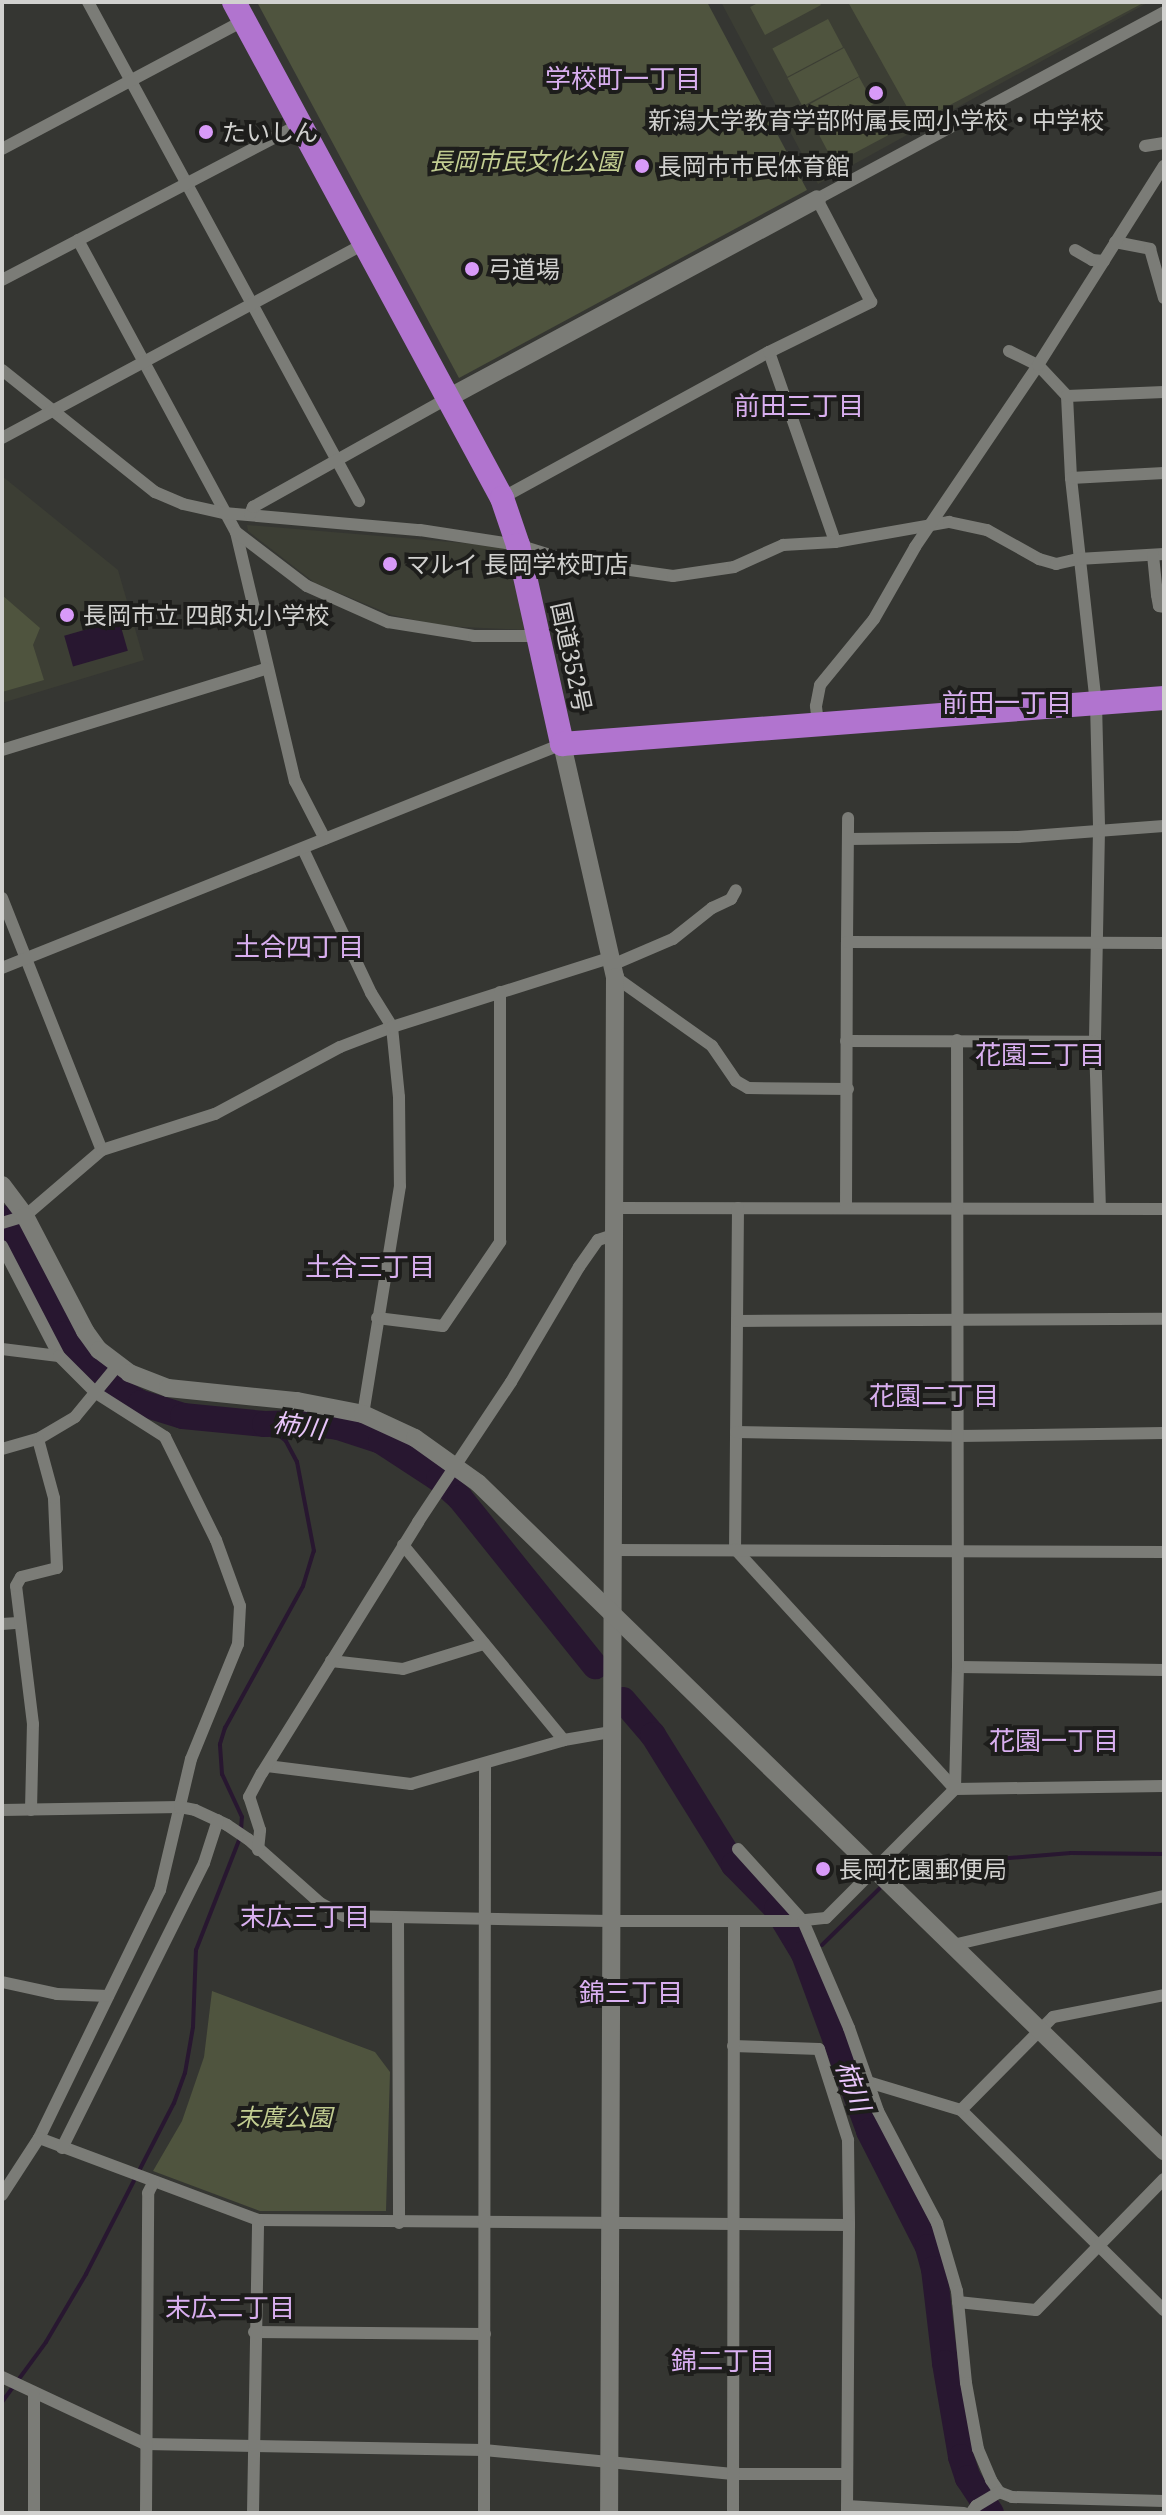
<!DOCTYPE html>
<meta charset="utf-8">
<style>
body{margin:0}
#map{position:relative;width:1166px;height:2515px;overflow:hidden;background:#353632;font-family:"Noto Serif","Noto Sans JP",serif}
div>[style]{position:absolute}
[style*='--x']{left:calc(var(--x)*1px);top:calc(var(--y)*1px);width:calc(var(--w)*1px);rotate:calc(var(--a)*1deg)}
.built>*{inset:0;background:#3c3e34}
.green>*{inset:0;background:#4f543e;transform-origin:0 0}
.water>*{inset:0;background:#281730;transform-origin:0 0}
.stream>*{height:4px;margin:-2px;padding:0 2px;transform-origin:2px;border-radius:2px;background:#281730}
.river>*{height:26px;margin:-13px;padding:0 13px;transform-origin:13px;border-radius:13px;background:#281730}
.street>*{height:12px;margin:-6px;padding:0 6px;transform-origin:6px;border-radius:6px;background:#7b7c77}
.secondary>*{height:18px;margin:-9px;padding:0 9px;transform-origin:9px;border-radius:9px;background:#7b7c77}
.highway>*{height:24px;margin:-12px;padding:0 12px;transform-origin:12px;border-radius:12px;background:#b174cf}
.dots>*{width:22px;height:22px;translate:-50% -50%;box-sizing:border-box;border:4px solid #1d1d1b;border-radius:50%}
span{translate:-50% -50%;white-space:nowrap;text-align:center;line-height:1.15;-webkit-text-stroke:8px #1d1d1b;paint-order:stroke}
.poi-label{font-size:24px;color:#d1d1cf}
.left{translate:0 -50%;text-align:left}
.park-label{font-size:24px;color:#c2cd91;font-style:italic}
.street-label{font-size:24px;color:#d1d1cf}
.neighbourhood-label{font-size:26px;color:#d9aff0}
.water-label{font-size:26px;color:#e9c6fb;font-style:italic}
.frame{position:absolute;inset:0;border:4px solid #d1d1cf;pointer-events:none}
</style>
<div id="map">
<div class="built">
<div style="clip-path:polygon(721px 2px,1149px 2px,818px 184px)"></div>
<div style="clip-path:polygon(2px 476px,118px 570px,144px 660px,2px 703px)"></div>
<div style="clip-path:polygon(247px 525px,499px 546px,510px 556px,527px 630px,442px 626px,392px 615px,315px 583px,248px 531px)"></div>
</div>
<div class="green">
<div style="clip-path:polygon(257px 2px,707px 2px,807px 190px,459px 378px)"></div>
<div style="clip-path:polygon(760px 2px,819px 2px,821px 5px,765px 35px,750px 7px)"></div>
<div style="clip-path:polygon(848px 2px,1145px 2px,916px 123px)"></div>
<div style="left:828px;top:19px;width:32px;height:63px;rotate:62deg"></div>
<div style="left:844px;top:48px;width:32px;height:64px;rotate:62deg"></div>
<div style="left:859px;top:77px;width:31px;height:63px;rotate:61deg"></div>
<div style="left:875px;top:106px;width:32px;height:63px;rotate:62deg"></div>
<div style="clip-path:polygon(2px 595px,40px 628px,33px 645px,44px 680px,2px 692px)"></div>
<div style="clip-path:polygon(212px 1991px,375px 2052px,390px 2072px,386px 2211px,260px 2211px,153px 2171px,182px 2121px,204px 2057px)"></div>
</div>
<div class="water">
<div style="left:119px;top:620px;width:32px;height:57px;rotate:74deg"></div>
</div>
<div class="stream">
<div style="--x:241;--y:1830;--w:13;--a:-86"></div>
<div style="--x:242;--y:1817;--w:47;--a:-114.9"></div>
<div style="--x:222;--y:1774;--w:30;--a:-94"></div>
<div style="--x:220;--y:1744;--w:17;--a:-73"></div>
<div style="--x:225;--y:1728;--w:162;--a:-61.2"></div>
<div style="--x:303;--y:1586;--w:37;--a:-73"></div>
<div style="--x:314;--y:1551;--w:91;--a:-100.8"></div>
<div style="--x:297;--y:1462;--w:24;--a:-118"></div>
<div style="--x:286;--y:1441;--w:27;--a:-141"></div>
<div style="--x:900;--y:1875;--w:99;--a:-9.3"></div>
<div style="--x:998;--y:1859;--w:73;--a:-4.7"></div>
<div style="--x:1071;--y:1853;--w:93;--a:0.6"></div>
<div style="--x:822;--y:1945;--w:81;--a:-44.5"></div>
<div style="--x:804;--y:1954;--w:5;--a:-22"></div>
<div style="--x:2;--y:2402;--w:74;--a:-53.7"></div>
<div style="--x:46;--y:2342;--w:79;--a:-59.5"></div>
<div style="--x:86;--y:2274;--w:192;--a:-62.8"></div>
<div style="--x:174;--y:2103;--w:32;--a:-70"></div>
<div style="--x:185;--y:2073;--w:47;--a:-80.1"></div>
<div style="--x:193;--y:2027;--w:77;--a:-87.8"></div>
<div style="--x:196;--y:1950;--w:120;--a:-68.6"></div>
</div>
<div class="river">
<div style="--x:2;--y:1218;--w:131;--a:62.3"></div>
<div style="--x:63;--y:1334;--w:43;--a:51.5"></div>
<div style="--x:90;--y:1368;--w:29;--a:41"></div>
<div style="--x:112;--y:1387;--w:33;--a:29"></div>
<div style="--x:141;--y:1403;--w:44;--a:17.2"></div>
<div style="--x:183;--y:1416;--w:82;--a:5.6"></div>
<div style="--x:265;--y:1424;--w:42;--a:-1.4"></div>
<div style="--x:307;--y:1423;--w:31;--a:7"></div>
<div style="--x:338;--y:1427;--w:45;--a:18"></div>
<div style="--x:381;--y:1441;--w:69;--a:33.2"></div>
<div style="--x:439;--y:1479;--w:28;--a:42"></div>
<div style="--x:460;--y:1498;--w:216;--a:51.2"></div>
<div style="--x:623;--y:1700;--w:46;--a:49.4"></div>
<div style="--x:653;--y:1735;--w:153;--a:58.1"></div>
<div style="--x:734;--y:1865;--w:62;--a:45.7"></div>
<div style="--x:777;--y:1909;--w:52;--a:59"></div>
<div style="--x:804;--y:1954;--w:189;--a:69.8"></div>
<div style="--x:869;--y:2131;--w:130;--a:63"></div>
<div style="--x:928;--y:2247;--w:23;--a:75"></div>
<div style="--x:934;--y:2269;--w:95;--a:83.3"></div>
<div style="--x:945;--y:2363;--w:95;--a:80.3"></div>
<div style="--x:961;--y:2457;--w:22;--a:72"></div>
<div style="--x:968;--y:2478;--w:42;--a:56.7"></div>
</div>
<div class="street">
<div style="--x:88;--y:2;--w:568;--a:61.49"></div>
<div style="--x:1145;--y:146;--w:19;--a:-9"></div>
<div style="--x:2;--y:149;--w:273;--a:-28"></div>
<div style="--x:78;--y:240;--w:332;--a:61.6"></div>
<div style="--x:236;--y:532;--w:256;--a:76.7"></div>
<div style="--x:295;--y:781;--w:65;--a:62.7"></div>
<div style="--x:1115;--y:242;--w:36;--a:11"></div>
<div style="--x:1150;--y:249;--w:51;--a:74.1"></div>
<div style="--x:1075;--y:250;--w:20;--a:30"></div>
<div style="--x:1092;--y:260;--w:12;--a:5"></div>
<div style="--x:2;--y:280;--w:336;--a:-27.6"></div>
<div style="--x:1009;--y:351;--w:32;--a:26"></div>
<div style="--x:1038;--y:365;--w:42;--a:46.9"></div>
<div style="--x:1067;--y:396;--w:82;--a:87.2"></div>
<div style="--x:1071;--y:478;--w:226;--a:83.7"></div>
<div style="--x:1096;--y:703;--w:127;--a:88.6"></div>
<div style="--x:1099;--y:830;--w:212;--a:91.1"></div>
<div style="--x:1095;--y:1042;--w:165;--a:88.3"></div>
<div style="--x:769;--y:352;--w:201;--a:70.8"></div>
<div style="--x:2;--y:370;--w:196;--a:38.6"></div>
<div style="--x:155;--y:492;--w:30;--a:23"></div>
<div style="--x:183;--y:504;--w:42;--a:12.4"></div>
<div style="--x:224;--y:513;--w:197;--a:5"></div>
<div style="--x:420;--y:530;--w:99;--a:8.7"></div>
<div style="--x:518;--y:545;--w:58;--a:17.2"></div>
<div style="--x:573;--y:562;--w:101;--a:8"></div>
<div style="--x:673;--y:576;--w:62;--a:-8.4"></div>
<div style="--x:734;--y:567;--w:54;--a:-24.2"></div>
<div style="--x:783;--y:545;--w:52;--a:-3.3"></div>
<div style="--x:835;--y:542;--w:116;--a:-10"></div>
<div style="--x:949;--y:522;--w:39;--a:12"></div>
<div style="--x:987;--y:530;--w:60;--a:29.1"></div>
<div style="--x:1039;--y:559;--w:18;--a:16"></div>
<div style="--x:1056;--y:564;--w:23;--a:-13"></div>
<div style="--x:1078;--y:559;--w:86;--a:-3.3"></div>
<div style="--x:1067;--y:396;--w:97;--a:-2.4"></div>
<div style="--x:2;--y:438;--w:412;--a:-28.2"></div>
<div style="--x:1071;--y:478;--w:93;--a:-3.1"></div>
<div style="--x:502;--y:498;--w:304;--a:-28.7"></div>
<div style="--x:769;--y:352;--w:114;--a:-26.1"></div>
<div style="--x:871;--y:302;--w:116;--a:-117.7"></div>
<div style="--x:817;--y:199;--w:394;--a:-28.3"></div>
<div style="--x:250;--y:514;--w:8;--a:-67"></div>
<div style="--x:253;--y:507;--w:223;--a:-29.2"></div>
<div style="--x:236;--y:532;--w:89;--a:37.3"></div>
<div style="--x:307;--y:586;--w:89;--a:24"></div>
<div style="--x:388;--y:622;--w:87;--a:9.2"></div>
<div style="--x:474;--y:636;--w:64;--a:0"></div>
<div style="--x:1153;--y:555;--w:40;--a:84.3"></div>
<div style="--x:1157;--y:595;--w:11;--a:80"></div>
<div style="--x:1159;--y:606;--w:5;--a:11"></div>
<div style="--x:818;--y:723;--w:17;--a:-97"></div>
<div style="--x:816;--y:706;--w:21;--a:-79"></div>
<div style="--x:820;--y:685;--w:85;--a:-50.7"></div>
<div style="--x:874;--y:619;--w:83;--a:-60.3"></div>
<div style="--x:915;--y:547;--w:220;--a:-55.9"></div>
<div style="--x:1038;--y:365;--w:236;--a:-57.7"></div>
<div style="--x:2;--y:750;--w:276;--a:-17.1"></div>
<div style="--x:849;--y:839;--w:169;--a:-0.7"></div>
<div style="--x:1018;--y:837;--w:146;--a:-4.3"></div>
<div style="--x:303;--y:849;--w:159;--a:64.7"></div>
<div style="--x:371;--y:993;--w:40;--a:58"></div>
<div style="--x:392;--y:1027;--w:70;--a:84.3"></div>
<div style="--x:399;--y:1097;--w:89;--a:89.4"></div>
<div style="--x:400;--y:1186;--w:231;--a:99.2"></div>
<div style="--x:2;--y:898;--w:271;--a:68.4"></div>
<div style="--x:847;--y:942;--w:124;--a:-89.5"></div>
<div style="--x:612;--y:965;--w:66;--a:-23.1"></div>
<div style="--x:673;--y:939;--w:50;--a:-38.5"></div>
<div style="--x:712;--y:908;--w:21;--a:-25"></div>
<div style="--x:731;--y:899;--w:10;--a:-61"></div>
<div style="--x:2;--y:968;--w:603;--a:-21.8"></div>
<div style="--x:615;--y:977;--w:119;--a:35.4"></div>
<div style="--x:712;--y:1046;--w:42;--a:55.6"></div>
<div style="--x:736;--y:1081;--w:14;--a:30"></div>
<div style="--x:748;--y:1088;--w:100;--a:0.6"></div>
<div style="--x:846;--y:1041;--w:249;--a:0.2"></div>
<div style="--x:614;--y:1208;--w:550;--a:0.1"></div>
<div style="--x:738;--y:1208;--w:341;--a:90.5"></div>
<div style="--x:735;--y:1549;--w:326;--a:47.5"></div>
<div style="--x:955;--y:1789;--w:209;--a:-0.8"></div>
<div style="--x:846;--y:1208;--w:266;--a:-89.8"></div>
<div style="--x:847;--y:942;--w:317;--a:0.2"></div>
<div style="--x:2;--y:1223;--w:24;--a:-17"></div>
<div style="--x:25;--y:1216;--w:101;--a:-40.6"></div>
<div style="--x:102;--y:1150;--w:119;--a:-17.7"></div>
<div style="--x:215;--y:1114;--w:142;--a:-28.2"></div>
<div style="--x:340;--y:1047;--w:56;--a:-21"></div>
<div style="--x:392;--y:1027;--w:228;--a:-17.6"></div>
<div style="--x:2;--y:1246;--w:124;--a:62.6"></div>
<div style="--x:377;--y:1318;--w:66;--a:6.9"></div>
<div style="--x:443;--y:1326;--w:102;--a:-55.8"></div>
<div style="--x:500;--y:1242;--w:250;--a:-90"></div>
<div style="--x:738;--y:1321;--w:426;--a:-0.3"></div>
<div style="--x:2;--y:1349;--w:57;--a:7"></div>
<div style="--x:59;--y:1356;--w:52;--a:45"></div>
<div style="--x:96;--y:1393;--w:82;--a:32.5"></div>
<div style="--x:165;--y:1437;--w:115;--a:63.7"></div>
<div style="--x:216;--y:1540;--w:70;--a:70"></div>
<div style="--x:240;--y:1606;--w:38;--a:93"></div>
<div style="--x:238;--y:1644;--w:124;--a:112.2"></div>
<div style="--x:191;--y:1759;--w:135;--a:103.3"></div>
<div style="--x:160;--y:1890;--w:276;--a:116"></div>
<div style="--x:39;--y:2138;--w:68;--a:123"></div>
<div style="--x:736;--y:1432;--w:222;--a:1"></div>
<div style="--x:958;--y:1436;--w:206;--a:-0.8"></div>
<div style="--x:2;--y:1449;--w:37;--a:-16"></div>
<div style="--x:38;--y:1439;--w:43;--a:-30.7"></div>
<div style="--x:75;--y:1417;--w:66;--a:-50.5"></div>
<div style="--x:403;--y:1545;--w:253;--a:50.5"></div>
<div style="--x:613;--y:1550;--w:551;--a:0.21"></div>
<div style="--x:2;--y:1624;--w:16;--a:-4"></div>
<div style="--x:331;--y:1661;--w:72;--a:6.3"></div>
<div style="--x:403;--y:1669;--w:85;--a:-17.2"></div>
<div style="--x:958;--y:1667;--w:206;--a:0.8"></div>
<div style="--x:267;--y:1766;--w:145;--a:7.1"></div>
<div style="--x:411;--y:1784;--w:159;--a:-16"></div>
<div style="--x:564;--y:1740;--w:48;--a:-9.7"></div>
<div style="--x:2;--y:1810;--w:178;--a:-1"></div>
<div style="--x:180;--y:1807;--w:15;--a:11"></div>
<div style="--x:195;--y:1810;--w:35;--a:25"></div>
<div style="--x:227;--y:1825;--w:25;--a:34"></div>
<div style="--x:248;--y:1839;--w:96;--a:41.6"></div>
<div style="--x:320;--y:1903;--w:27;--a:28"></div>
<div style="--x:344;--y:1916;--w:266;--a:1.1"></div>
<div style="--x:610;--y:1921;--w:186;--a:0"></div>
<div style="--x:796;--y:1921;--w:30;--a:-6"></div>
<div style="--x:826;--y:1918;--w:182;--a:-45"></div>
<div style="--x:955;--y:1789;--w:122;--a:-88.6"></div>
<div style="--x:958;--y:1667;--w:627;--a:-90.09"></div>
<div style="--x:31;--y:1810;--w:86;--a:-88.7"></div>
<div style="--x:33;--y:1724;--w:139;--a:-97"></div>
<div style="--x:16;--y:1586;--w:10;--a:-61"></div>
<div style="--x:21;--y:1577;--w:37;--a:-14"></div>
<div style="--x:57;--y:1568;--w:70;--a:-92.5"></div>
<div style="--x:54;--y:1498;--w:61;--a:-105.2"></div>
<div style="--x:738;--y:1849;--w:97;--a:47.9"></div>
<div style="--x:803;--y:1921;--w:116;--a:66.7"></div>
<div style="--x:849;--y:2028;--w:88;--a:70.7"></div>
<div style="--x:878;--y:2111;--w:127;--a:62.2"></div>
<div style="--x:937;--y:2223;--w:71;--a:73.6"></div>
<div style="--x:957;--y:2291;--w:92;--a:84.4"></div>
<div style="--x:966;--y:2383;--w:67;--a:79.7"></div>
<div style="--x:978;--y:2449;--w:34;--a:67"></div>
<div style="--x:991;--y:2480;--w:14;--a:56"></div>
<div style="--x:999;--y:2492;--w:14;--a:21"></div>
<div style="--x:1012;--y:2497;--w:152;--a:1.5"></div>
<div style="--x:258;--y:1850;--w:20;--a:-84"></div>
<div style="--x:260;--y:1830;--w:35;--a:-108"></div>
<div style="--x:249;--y:1797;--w:27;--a:-62"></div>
<div style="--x:262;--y:1773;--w:296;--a:-58.1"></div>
<div style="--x:418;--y:1522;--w:168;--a:-56.4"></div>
<div style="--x:511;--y:1382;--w:134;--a:-59.4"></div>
<div style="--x:579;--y:1267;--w:33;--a:-55"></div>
<div style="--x:598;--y:1240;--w:16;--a:-18"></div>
<div style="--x:398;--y:1918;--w:305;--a:89.8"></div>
<div style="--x:953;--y:1945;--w:217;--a:-13.1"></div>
<div style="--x:2;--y:1982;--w:56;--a:12.3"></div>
<div style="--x:57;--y:1994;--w:51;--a:2.2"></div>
<div style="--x:733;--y:2046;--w:86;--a:2"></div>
<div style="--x:819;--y:2049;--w:96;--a:72.3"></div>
<div style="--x:848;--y:2140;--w:85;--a:89.3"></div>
<div style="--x:868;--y:2082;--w:97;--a:16.8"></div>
<div style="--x:961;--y:2110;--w:285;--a:44.6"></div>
<div style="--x:961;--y:2110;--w:131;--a:-45.3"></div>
<div style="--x:1053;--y:2017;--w:113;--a:-11.2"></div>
<div style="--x:39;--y:2138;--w:234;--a:20.5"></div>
<div style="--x:258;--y:2220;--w:591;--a:0.48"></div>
<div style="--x:849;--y:2225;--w:288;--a:90.4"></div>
<div style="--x:62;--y:2148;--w:318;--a:-63.5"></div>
<div style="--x:204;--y:1863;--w:45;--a:-72"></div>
<div style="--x:958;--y:2302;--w:78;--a:5.9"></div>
<div style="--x:1036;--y:2310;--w:183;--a:-45.7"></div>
<div style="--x:254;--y:2332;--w:231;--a:0.5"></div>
<div style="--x:2;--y:2377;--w:158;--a:25.1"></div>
<div style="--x:145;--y:2444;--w:339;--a:1"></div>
<div style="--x:484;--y:2450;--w:250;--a:5.5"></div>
<div style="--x:733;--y:2474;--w:113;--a:0"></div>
<div style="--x:34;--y:2395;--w:118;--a:90"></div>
<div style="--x:847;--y:2506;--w:117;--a:3.4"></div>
<div style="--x:146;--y:2513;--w:320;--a:-89.6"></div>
<div style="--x:148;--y:2193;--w:13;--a:-63"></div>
<div style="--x:253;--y:2513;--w:293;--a:-89"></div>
<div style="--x:484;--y:2513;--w:749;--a:-89.92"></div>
<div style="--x:733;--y:2513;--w:592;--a:-89.9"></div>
<div style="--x:971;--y:2513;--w:9;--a:-54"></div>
<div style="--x:976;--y:2506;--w:27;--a:-31"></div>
</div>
<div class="secondary">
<div style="--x:448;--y:398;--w:419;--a:-28.3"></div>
<div style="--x:562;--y:744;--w:239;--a:77.2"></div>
<div style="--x:615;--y:977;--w:1536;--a:90.22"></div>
<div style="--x:2;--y:1185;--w:39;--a:53"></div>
<div style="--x:25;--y:1216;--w:130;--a:62.4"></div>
<div style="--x:85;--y:1331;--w:24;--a:54"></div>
<div style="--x:99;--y:1350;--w:38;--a:37"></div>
<div style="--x:129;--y:1373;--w:42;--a:21"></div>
<div style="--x:168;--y:1388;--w:130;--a:5.8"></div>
<div style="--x:297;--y:1401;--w:67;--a:11.1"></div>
<div style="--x:363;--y:1414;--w:57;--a:24.8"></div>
<div style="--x:415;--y:1438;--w:77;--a:35.5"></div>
<div style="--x:478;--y:1483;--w:958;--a:44.24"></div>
</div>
<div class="highway">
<div style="--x:234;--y:2;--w:564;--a:61.62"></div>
<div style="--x:502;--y:498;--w:50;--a:71.2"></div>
<div style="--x:518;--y:545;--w:204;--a:77.5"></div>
<div style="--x:562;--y:744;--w:604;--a:-4.37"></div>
</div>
<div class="dots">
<div style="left:876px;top:93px;background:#d89af8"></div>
<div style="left:206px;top:132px;background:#d89af8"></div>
<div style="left:642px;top:166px;background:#d89af8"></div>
<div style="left:472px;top:269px;background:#d89af8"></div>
<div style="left:390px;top:564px;background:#d89af8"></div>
<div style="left:67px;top:615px;background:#d89af8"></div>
<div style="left:823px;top:1869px;background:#d89af8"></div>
</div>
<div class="poi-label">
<span style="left:876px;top:120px">新潟大学教育学部附属長岡小学校・中学校</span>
<span class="left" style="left:222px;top:132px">たいしん</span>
<span class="left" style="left:658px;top:166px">長岡市市民体育館</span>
<span class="left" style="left:488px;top:269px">弓道場</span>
<span class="left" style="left:406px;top:564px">マルイ 長岡学校町店</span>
<span class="left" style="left:83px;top:615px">長岡市立 四郎丸小学校</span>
<span class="left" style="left:839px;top:1869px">長岡花園郵便局</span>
</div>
<div class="park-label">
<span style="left:525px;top:161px">長岡市民文化公園</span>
<span style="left:284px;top:2117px">末廣公園</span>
</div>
<div class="street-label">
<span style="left:572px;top:657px;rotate:78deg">国道352号</span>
</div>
<div class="neighbourhood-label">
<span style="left:623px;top:79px">学校町一丁目</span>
<span style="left:799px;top:406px">前田三丁目</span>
<span style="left:1007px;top:703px">前田一丁目</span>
<span style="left:299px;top:947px">土合四丁目</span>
<span style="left:1040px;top:1055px">花園三丁目</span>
<span style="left:370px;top:1267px">土合三丁目</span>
<span style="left:934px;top:1396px">花園二丁目</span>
<span style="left:1054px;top:1741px">花園一丁目</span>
<span style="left:305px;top:1917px">末広三丁目</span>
<span style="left:631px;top:1993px">錦三丁目</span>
<span style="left:230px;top:2308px">末広二丁目</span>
<span style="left:723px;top:2361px">錦二丁目</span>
</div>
<div class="water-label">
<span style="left:299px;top:1426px;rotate:8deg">柿川</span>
<span style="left:853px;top:2086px;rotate:70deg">柿川</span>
</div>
<div class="frame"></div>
</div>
